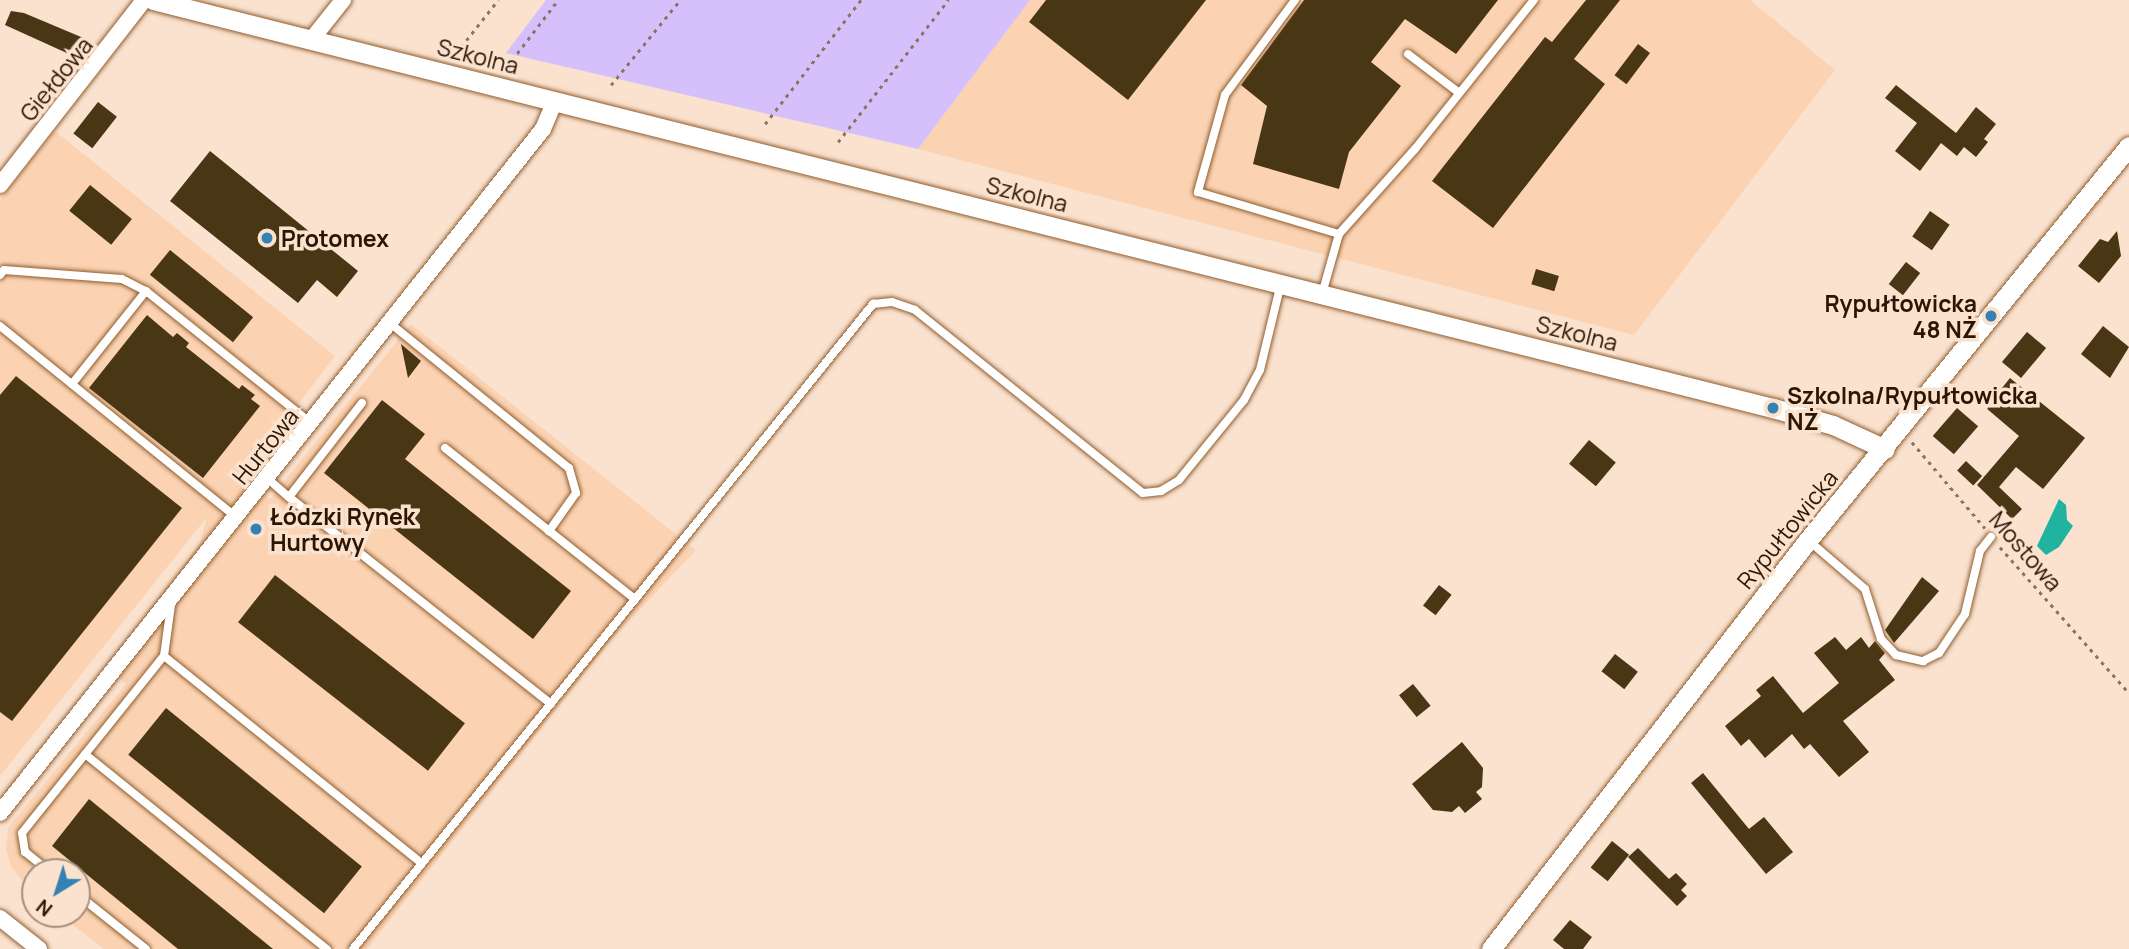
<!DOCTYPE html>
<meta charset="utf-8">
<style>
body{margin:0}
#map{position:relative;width:2129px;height:949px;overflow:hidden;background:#fae2cf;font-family:Manrope,sans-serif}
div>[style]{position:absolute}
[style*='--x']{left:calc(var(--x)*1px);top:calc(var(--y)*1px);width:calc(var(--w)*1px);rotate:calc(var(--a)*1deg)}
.built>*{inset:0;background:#fbd3b3}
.green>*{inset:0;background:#d5c0fb}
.water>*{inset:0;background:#20b3a0}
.building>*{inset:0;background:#493614;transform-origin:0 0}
.path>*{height:2.5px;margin-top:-1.25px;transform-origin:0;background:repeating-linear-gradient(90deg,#8b7461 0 3.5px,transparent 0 8.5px)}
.roads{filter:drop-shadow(0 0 2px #915d2d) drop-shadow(0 0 2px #915d2d)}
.service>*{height:8px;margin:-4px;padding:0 4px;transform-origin:4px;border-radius:4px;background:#fff}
.minor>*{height:16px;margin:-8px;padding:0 8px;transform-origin:8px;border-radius:8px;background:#fff}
.tertiary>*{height:19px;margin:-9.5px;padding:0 9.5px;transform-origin:9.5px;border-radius:9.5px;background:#fff}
.dots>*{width:19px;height:19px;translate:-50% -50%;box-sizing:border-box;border:4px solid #fae2cf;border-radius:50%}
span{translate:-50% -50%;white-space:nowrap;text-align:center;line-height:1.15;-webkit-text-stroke:7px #fae2cf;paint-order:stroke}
.street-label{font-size:23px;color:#2b1603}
.poi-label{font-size:23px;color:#2b1603;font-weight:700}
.left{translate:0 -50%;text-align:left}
.right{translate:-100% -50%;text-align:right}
.north{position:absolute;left:21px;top:858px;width:70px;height:70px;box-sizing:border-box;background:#fae2cf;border:2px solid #a7907d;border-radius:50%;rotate:218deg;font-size:19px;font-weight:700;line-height:28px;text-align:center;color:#2b1603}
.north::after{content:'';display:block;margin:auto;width:24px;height:32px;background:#3481b4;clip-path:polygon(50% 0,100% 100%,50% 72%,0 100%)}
</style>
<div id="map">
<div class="built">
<div style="clip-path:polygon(1030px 0,1750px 0,1835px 70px,1634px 335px,918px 149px)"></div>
<div style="clip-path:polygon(55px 131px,335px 356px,243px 476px,270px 499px,411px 324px,696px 550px,612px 639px,367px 949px,104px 949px,59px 914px,77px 914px,77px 872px,35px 872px,35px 895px,12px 868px,6px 850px,8px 828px,126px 684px,106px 667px,200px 543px,207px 517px,0 776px,0 200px)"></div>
</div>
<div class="green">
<div style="clip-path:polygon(546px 0,1030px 0,918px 149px,506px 53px)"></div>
</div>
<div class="water">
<div style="clip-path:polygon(2059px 499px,2066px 505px,2067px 520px,2073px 526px,2059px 547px,2046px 555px,2037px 546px)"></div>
</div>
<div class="building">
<div style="clip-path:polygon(1046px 0,1206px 0,1128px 100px,1029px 22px)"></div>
<div style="clip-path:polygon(1304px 0,1498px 0,1456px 54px,1405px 19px,1371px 62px,1401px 86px,1349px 152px,1339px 189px,1253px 164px,1267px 106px,1241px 85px)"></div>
<div style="clip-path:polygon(1586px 0,1620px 0,1574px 59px,1605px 84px,1493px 228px,1432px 181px,1545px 37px,1552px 42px)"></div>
<div style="clip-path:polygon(11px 11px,24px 13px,93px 42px,80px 59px,5px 25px)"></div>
<div style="left:1638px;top:44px;width:15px;height:39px;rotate:37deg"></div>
<div style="clip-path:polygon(1896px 85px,1956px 133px,1976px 107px,1996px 124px,1984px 139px,1988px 142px,1976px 157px,1964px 147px,1957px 156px,1941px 143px,1920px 171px,1895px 151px,1917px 123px,1885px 98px)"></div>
<div style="left:98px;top:102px;width:24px;height:40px;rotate:38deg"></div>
<div style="clip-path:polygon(210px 151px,358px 271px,337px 297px,317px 280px,298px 303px,170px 201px)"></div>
<div style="left:90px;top:185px;width:54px;height:33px;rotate:39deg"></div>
<div style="left:1930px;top:211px;width:24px;height:31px;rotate:35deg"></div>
<div style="clip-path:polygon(2117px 231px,2121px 256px,2099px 283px,2078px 266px,2100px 239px,2108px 242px)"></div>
<div style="left:170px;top:250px;width:107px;height:32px;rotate:39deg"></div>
<div style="left:1906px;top:262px;width:18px;height:28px;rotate:38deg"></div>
<div style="left:1536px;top:269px;width:24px;height:16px;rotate:17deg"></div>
<div style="clip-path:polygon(147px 315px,173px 337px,177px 333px,189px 343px,186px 347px,239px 389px,242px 385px,255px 395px,251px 399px,260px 406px,203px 478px,89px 388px)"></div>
<div style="clip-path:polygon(2103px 326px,2129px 347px,2110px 378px,2081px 354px)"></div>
<div style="left:2027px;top:332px;width:25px;height:39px;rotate:40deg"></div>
<div style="clip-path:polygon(401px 344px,421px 361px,408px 378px)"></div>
<div style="clip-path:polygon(16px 376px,182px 508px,12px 721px,0 712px,0 395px)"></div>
<div style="clip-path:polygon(2010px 378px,2085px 438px,2043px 489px,2016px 467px,1999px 487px,2022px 509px,2012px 519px,1977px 485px,2019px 436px,1986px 408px)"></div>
<div style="clip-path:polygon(382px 400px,425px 434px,405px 459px,571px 591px,533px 639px,324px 473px)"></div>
<div style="left:1957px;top:408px;width:28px;height:37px;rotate:41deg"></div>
<div style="left:1589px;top:440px;width:35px;height:31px;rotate:40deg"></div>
<div style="left:1966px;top:461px;width:22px;height:13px;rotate:43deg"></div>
<div style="left:275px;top:575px;width:241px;height:60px;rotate:38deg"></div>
<div style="clip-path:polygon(1922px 577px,1939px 591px,1894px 643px,1885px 630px)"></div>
<div style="left:1439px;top:585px;width:16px;height:26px;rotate:38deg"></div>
<div style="clip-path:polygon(1835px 637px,1846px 650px,1861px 637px,1869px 648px,1875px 641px,1885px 653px,1879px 660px,1895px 680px,1843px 721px,1869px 752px,1839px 777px,1810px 744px,1804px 749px,1792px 734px,1765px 758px,1749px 739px,1741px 746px,1725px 726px,1761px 696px,1756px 690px,1773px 676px,1803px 713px,1839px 683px,1814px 653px)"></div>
<div style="left:1615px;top:654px;width:29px;height:22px;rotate:38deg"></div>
<div style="left:1413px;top:684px;width:28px;height:18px;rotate:51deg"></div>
<div style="left:166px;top:708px;width:252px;height:60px;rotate:39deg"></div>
<div style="clip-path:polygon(1462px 742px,1483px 768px,1482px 787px,1476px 792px,1482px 799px,1465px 813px,1459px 806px,1452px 812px,1433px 810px,1412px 784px)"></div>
<div style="clip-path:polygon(1703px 773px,1749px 829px,1764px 817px,1793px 852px,1766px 874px,1691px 783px)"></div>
<div style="clip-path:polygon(89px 799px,273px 949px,178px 949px,52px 846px)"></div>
<div style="left:1612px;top:841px;width:22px;height:34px;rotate:39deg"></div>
<div style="clip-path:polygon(1638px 848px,1669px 879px,1676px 873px,1687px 884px,1681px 890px,1687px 896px,1677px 906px,1628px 857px)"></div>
<div style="clip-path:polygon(1570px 920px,1592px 937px,1583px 949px,1564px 949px,1553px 940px)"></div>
</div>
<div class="path">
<div style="--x:461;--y:47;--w:60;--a:-51.8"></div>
<div style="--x:512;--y:60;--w:76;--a:-52.5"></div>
<div style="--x:611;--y:85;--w:109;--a:-50.9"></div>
<div style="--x:765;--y:124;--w:157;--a:-52.3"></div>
<div style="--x:838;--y:142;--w:180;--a:-52.2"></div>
<div style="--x:1912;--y:442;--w:113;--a:49.7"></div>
<div style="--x:2000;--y:547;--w:195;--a:48.5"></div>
</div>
<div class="roads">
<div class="service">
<div style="--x:1295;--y:0;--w:118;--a:126.4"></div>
<div style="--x:1225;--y:95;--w:101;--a:105.6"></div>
<div style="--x:1198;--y:192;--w:147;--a:16.6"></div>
<div style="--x:1408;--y:54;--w:63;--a:37.2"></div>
<div style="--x:0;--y:275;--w:6;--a:-51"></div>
<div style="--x:4;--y:270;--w:118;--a:4.4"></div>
<div style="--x:122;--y:279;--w:27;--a:27"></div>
<div style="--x:146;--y:291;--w:213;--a:38.7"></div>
<div style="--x:1322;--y:294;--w:62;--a:-74.2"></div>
<div style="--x:1339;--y:234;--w:114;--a:-48.2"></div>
<div style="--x:1415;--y:149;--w:191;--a:-51.4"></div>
<div style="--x:391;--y:324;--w:229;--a:39"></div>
<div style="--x:569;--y:468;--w:26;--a:74"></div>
<div style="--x:576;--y:493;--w:47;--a:125.4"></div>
<div style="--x:0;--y:326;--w:305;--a:39"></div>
<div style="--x:72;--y:384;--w:119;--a:-51.5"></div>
<div style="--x:445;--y:448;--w:243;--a:38.5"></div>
<div style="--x:268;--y:479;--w:28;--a:41"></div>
<div style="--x:289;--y:497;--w:119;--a:-52.2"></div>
<div style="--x:289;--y:497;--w:334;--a:38.3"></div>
<div style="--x:1808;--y:540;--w:75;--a:40.7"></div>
<div style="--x:1865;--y:589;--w:52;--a:72.3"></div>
<div style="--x:1881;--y:639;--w:22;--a:47"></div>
<div style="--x:1896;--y:655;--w:28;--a:13"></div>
<div style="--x:1923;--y:661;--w:18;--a:-27"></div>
<div style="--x:1939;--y:653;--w:47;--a:-56.3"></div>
<div style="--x:1965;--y:614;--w:65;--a:-76.6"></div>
<div style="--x:1980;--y:551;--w:18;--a:-52"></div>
<div style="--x:164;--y:656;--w:330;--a:38.8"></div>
<div style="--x:85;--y:754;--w:311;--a:38.9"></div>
<div style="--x:50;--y:872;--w:32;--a:-141"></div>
<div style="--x:25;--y:852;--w:19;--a:-99"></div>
<div style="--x:22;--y:833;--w:227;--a:-51.3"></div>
<div style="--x:164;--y:656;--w:51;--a:-82.2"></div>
<div style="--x:77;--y:894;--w:88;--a:38.6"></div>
<div style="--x:353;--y:949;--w:829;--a:-51.12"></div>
<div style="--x:873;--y:304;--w:19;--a:-6"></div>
<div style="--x:892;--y:302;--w:24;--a:19"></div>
<div style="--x:915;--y:310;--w:292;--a:38.8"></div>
<div style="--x:1143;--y:493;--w:18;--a:-6"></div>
<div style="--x:1161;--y:491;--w:21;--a:-31"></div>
<div style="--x:1179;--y:480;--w:103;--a:-50.9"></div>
<div style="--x:1244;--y:400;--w:34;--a:-62"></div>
<div style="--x:1260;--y:370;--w:89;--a:-76.4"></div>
</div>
<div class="minor">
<div style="--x:312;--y:39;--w:50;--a:-51.5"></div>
<div style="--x:0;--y:185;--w:234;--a:-52.1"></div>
<div style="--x:0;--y:813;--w:873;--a:-51.56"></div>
<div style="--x:543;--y:129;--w:30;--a:-67"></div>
<div style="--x:0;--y:918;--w:50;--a:38.5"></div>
</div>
<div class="tertiary">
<div style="--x:153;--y:0;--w:1671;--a:14.14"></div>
<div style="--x:1773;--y:408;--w:62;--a:15.8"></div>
<div style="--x:1833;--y:425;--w:57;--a:24.8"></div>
<div style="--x:1491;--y:949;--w:517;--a:-52.22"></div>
<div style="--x:1808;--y:540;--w:508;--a:-50.83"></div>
</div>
</div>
<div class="dots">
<div style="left:267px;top:238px;background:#3481b4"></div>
<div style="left:1991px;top:316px;background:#3481b4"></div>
<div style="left:1773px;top:408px;background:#3481b4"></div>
<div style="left:256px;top:529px;background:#3481b4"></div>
</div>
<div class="street-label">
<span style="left:478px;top:56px;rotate:14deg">Szkolna</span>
<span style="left:56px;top:79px;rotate:-51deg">Giełdowa</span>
<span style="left:1027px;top:194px;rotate:14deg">Szkolna</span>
<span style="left:1577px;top:333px;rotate:14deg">Szkolna</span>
<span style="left:265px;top:446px;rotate:-51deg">Hurtowa</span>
<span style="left:1787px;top:529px;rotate:-51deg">Rypułtowicka</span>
<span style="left:2026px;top:551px;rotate:49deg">Mostowa</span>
</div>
<div class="poi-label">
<span class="left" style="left:281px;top:238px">Protomex</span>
<span class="right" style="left:1977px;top:316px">Rypułtowicka<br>48 NŻ</span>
<span class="left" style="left:1787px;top:408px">Szkolna/Rypułtowicka<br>NŻ</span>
<span class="left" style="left:270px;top:529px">Łódzki Rynek<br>Hurtowy</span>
</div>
<div class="north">N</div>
</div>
